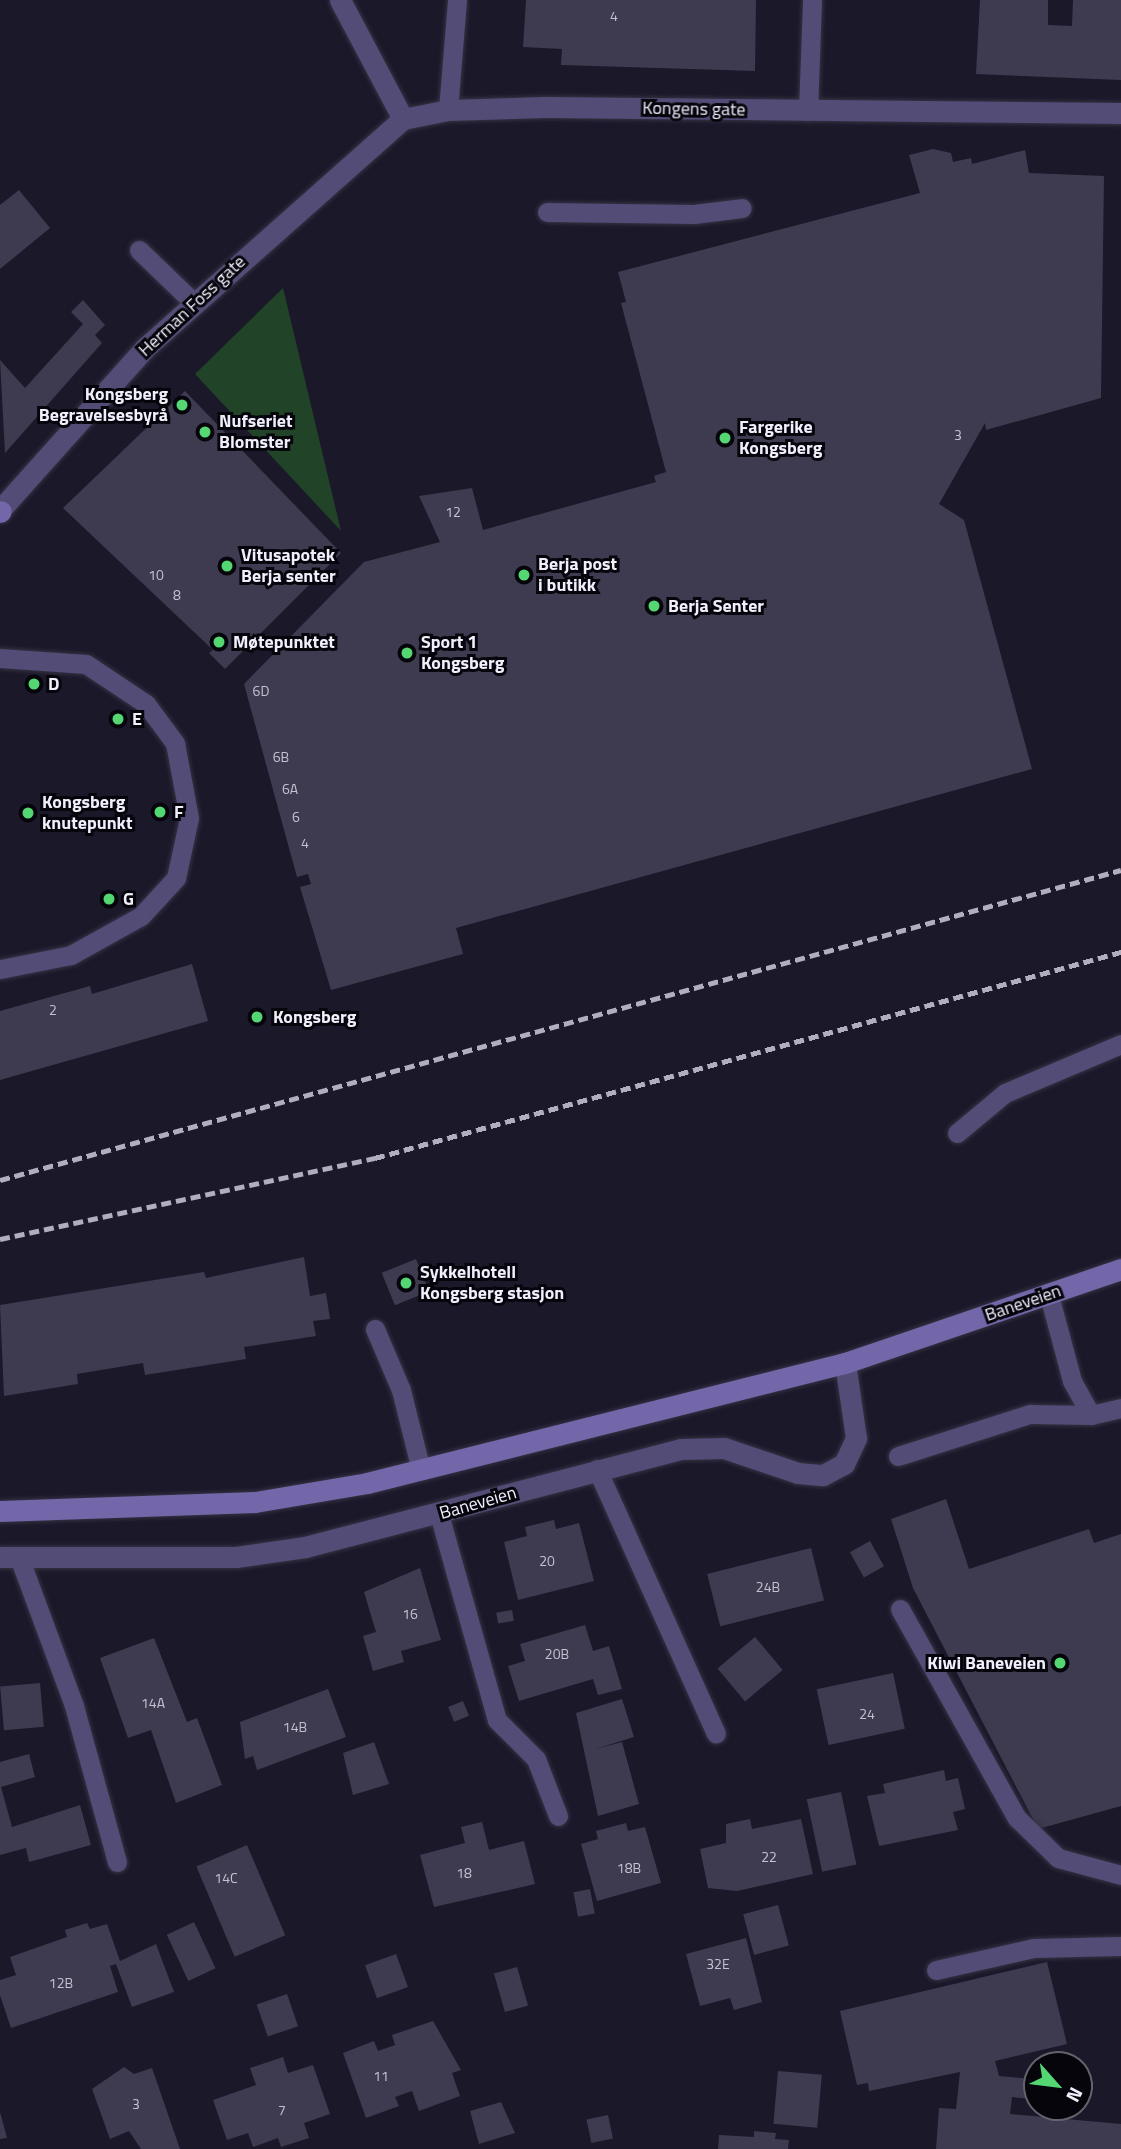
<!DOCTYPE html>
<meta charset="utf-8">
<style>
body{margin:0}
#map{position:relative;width:1121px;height:2149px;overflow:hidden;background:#1b182a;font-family:"Titillium Web",sans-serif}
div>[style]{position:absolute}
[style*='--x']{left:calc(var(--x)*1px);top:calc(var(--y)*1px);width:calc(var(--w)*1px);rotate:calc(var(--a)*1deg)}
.green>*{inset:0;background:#214327}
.building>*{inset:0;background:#3e3b50;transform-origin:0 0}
.roads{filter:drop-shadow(0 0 2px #353243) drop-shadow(0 0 2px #353243)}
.lane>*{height:19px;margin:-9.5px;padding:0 9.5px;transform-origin:9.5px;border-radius:9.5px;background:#534c76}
.street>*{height:21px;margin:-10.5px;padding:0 10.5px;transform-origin:10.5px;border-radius:10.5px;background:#534c76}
.secondary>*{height:21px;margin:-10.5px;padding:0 10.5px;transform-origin:10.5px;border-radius:10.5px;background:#7367aa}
.rail>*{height:5px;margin-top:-2.5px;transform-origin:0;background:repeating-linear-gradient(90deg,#b0afbd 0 10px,transparent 0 15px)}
.dots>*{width:19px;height:19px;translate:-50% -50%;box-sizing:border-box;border:4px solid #06050c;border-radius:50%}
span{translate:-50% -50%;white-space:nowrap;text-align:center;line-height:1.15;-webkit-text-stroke:6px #06050c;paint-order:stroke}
.number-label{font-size:14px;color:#c4c2d1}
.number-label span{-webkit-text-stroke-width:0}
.street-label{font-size:18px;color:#f0effc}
.poi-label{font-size:18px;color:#f0effc;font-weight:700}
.right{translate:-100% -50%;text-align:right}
.left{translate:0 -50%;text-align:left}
.north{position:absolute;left:1023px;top:2051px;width:70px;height:70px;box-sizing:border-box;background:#06050c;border:2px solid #64636c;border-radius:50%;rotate:118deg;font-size:19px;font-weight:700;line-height:28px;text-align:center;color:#f0effc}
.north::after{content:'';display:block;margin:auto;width:24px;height:32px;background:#54d672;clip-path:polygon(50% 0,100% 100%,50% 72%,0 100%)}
</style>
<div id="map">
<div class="green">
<div style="clip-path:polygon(283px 288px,341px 531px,195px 374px)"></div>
</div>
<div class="building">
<div style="clip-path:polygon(526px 0,756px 0,755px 71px,561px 65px,562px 49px,523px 47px)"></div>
<div style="clip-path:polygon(980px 0,1048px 0,1048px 25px,1072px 26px,1073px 0,1121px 0,1121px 80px,976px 74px)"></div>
<div style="clip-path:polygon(933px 149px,951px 153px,953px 162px,971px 158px,972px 164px,1025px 150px,1029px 173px,1104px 176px,1101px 398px,986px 430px,985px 423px,939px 504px,964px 520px,1032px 769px,456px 928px,463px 954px,331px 990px,300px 887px,311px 884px,308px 874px,297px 877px,244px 684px,364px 562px,440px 542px,419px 496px,472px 488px,483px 530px,656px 482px,654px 476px,666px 472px,621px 303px,626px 302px,618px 272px,920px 193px,909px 155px)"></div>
<div style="clip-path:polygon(19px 190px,50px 228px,0 269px,0 205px)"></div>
<div style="clip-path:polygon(83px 300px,105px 325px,95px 335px,102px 343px,5px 453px,0 360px,25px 388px,83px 324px,71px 312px)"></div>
<div style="clip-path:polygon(185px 391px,341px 553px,225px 669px,209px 653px,213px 650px,63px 508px)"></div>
<div style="clip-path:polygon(192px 964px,208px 1021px,0 1080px,0 1011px,90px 986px,92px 994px)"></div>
<div style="clip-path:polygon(304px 1257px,310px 1296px,326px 1293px,330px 1319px,313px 1321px,316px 1336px,244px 1347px,246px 1359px,145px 1375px,143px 1363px,77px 1374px,78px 1384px,4px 1396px,0 1305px,204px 1272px,206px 1278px)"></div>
<div style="left:416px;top:1259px;width:35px;height:37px;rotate:68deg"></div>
<div style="clip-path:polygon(946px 1499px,969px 1569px,1089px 1529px,1094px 1543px,1121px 1534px,1121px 1806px,1038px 1829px,913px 1588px,891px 1519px)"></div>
<div style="clip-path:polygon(554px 1520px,556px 1529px,579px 1523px,594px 1581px,518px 1600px,504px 1542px,527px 1536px,525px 1527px)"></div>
<div style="left:870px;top:1541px;width:29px;height:23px;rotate:61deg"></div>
<div style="left:811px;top:1548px;width:54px;height:107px;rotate:76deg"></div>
<div style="clip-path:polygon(420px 1568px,441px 1640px,401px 1651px,404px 1662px,373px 1671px,363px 1636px,376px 1632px,364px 1592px)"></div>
<div style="left:512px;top:1610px;width:11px;height:16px;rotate:80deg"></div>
<div style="clip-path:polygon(585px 1625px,593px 1651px,609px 1646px,622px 1689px,598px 1695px,593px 1679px,519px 1701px,508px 1666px,525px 1661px,520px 1644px)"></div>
<div style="left:755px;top:1637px;width:43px;height:49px;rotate:50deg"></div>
<div style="clip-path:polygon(154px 1638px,187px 1722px,197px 1718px,222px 1785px,176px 1803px,151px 1730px,128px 1738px,100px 1658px)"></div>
<div style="left:893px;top:1673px;width:57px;height:78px;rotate:78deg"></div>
<div style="left:40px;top:1683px;width:44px;height:40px;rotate:85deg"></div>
<div style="clip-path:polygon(328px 1689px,346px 1737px,257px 1770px,253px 1756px,245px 1759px,240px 1722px)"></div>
<div style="clip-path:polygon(622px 1699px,634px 1737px,595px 1749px,622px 1742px,639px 1804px,598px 1816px,576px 1713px)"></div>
<div style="left:463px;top:1701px;width:16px;height:16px;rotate:68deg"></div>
<div style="clip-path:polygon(374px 1742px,389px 1784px,353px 1795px,343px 1753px)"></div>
<div style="clip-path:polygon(29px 1754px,35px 1777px,1px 1787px,12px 1827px,80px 1805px,91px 1845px,29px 1862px,26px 1848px,0 1855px,0 1762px)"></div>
<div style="clip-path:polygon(944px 1770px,946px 1781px,958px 1778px,965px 1809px,953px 1812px,958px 1830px,879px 1846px,867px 1796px,885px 1793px,883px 1784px)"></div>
<div style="left:841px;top:1792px;width:74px;height:35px;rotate:78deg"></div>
<div style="clip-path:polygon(750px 1819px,752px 1829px,801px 1819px,813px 1874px,737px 1891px,708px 1888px,700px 1849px,726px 1843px,726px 1824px)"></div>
<div style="clip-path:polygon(482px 1822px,489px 1850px,524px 1841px,535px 1884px,434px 1907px,420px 1855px,465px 1843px,461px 1827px)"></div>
<div style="clip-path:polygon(626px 1823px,628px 1831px,645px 1827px,661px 1883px,597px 1901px,581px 1844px,598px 1839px,596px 1831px)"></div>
<div style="left:247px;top:1845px;width:98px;height:55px;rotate:67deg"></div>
<div style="left:590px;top:1889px;width:25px;height:17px;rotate:79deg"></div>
<div style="left:778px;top:1905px;width:42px;height:36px;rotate:75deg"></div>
<div style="left:194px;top:1922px;width:51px;height:30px;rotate:65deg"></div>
<div style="clip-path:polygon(87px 1923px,90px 1929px,107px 1924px,120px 1961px,156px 1944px,174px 1992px,132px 2007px,116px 1964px,110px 1966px,118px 1992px,11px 2028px,0 1995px,0 1980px,16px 1975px,10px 1957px,67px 1937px,65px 1930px)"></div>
<div style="clip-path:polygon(746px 1938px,762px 2002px,734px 2010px,730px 1998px,700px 2006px,686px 1954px)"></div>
<div style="left:396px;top:1954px;width:35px;height:33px;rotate:70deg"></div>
<div style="clip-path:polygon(1047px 1962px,1067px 2044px,995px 2061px,999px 2076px,1032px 2079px,1031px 2099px,1012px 2097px,1010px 2114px,1121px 2124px,1121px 2149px,936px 2149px,939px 2108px,956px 2109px,960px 2072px,869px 2091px,868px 2083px,857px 2085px,840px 2011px)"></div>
<div style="left:517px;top:1967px;width:40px;height:24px;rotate:74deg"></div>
<div style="left:287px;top:1994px;width:34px;height:32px;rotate:71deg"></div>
<div style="clip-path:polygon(433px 2021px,461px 2070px,452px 2073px,460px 2096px,419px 2111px,412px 2091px,395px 2097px,399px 2106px,366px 2118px,343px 2053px,374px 2041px,378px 2051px,395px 2045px,392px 2035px)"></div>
<div style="clip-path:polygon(283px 2057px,288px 2073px,313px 2065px,330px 2114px,304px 2123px,309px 2138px,281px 2147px,278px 2138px,253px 2147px,248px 2133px,227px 2140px,213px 2100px,256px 2085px,250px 2068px)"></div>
<div style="clip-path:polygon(124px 2067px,134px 2074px,152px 2068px,180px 2149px,141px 2149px,129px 2131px,110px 2139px,92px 2089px)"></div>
<div style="left:778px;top:2071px;width:44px;height:53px;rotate:5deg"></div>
<div style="clip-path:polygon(501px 2102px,515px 2133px,479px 2144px,470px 2111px)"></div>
<div style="clip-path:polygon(0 2112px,7px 2138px,0 2139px)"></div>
<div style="left:608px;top:2115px;width:24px;height:22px;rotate:78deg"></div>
<div style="clip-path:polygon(754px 2131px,776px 2133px,775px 2139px,789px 2140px,788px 2149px,718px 2149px,719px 2135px,754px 2137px)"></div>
</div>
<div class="roads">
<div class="lane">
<div style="--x:448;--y:110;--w:110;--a:-85.3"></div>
<div style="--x:808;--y:111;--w:111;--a:-87.9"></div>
<div style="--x:547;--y:212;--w:147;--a:0.8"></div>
<div style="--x:694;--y:214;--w:48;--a:-7.1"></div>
<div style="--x:139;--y:250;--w:76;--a:43.9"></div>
<div style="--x:0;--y:658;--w:86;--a:4"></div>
<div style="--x:86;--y:664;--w:72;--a:33.7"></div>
<div style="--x:146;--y:704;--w:49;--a:53.4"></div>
<div style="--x:175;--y:743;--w:76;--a:79.4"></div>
<div style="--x:189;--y:818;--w:61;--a:102.2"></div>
<div style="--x:176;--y:878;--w:52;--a:132.6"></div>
<div style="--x:141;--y:916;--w:80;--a:150.9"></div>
<div style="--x:71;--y:955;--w:72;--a:168.8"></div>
<div style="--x:957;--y:1133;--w:62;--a:-39.8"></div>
<div style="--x:1005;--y:1093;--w:126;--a:-22.9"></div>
<div style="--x:1049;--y:1295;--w:89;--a:75"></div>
<div style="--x:1072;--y:1381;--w:39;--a:61"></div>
<div style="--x:1091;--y:1415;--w:31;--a:-13"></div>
<div style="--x:375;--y:1329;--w:66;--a:66.9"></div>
<div style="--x:401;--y:1390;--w:82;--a:76"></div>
<div style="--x:898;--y:1456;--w:139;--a:-17.7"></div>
<div style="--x:1030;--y:1414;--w:61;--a:0.9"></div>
<div style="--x:597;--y:1469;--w:290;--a:65.8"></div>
<div style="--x:439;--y:1514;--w:214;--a:74.3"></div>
<div style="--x:497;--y:1720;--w:55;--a:45"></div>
<div style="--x:536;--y:1759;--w:61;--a:68.9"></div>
<div style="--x:19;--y:1557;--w:159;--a:69.7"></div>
<div style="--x:74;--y:1706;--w:162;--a:74.6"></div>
<div style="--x:900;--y:1609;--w:240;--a:60.8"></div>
<div style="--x:1017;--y:1818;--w:57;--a:44.3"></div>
<div style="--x:1058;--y:1858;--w:65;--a:15.1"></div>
<div style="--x:936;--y:1970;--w:100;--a:-12.7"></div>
<div style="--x:1034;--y:1948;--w:87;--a:-1.3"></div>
</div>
<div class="street">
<div style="--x:340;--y:0;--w:135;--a:62.1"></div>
<div style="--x:0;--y:510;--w:217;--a:-48.2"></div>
<div style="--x:145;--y:348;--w:345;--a:-41.6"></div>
<div style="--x:403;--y:119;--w:46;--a:-11.3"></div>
<div style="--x:448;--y:110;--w:97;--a:-1.8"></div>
<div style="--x:545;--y:107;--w:576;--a:0.6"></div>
<div style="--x:0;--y:1557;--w:236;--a:0"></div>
<div style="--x:236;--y:1557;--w:70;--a:-8.2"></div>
<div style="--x:305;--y:1547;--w:389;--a:-14.6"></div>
<div style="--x:681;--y:1449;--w:43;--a:-1.3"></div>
<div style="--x:724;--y:1448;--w:78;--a:18.7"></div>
<div style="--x:798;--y:1473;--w:25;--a:5"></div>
<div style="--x:823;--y:1475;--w:24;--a:-28"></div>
<div style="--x:844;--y:1464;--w:29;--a:-65"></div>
<div style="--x:856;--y:1438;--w:76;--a:-98.3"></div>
</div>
<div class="secondary">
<div style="--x:0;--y:512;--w:1;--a:-45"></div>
<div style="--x:0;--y:1511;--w:255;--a:-2"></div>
<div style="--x:255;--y:1502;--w:114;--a:-9.6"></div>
<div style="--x:367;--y:1483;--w:493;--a:-14.1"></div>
<div style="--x:845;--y:1363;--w:292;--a:-18.8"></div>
</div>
</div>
<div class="rail">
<div style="--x:0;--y:1180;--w:1163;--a:-15.46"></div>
<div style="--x:0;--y:1239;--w:384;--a:-12.2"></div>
<div style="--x:375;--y:1158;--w:774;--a:-15.44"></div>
</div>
<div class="dots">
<div style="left:182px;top:405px;background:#54d672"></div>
<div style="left:205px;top:432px;background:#54d672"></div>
<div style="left:725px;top:438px;background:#54d672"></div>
<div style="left:227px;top:566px;background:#54d672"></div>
<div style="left:524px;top:575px;background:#54d672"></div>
<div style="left:654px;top:606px;background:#54d672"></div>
<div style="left:219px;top:642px;background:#54d672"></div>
<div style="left:407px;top:653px;background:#54d672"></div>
<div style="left:34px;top:684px;background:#54d672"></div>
<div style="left:118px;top:719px;background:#54d672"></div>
<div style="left:160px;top:812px;background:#54d672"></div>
<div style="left:28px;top:813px;background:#54d672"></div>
<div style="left:109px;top:899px;background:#54d672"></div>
<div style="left:257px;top:1017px;background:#54d672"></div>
<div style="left:406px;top:1283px;background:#54d672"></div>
<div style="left:1060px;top:1663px;background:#54d672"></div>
</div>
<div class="number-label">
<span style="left:614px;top:16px">4</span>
<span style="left:958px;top:435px">3</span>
<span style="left:453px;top:512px">12</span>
<span style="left:156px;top:575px">10</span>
<span style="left:177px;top:595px">8</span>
<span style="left:261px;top:691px">6D</span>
<span style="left:281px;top:757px">6B</span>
<span style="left:290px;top:789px">6A</span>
<span style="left:296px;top:817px">6</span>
<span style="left:305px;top:843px">4</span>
<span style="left:53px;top:1010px">2</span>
<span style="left:547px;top:1561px">20</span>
<span style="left:768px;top:1587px">24B</span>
<span style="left:410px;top:1614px">16</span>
<span style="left:557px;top:1654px">20B</span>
<span style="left:153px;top:1703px">14A</span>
<span style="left:867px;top:1714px">24</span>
<span style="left:295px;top:1727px">14B</span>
<span style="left:769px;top:1857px">22</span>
<span style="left:629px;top:1868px">18B</span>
<span style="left:464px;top:1873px">18</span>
<span style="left:226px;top:1878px">14C</span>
<span style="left:718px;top:1964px">32E</span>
<span style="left:61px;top:1983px">12B</span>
<span style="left:381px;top:2076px">11</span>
<span style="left:136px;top:2104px">3</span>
<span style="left:282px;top:2110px">7</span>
</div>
<div class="street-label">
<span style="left:694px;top:109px;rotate:1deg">Kongens gate</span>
<span style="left:192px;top:306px;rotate:-43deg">Herman Foss gate</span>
<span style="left:1023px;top:1303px;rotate:-19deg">Baneveien</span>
<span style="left:478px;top:1503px;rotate:-16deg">Baneveien</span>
</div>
<div class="poi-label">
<span class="right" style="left:168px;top:405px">Kongsberg<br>Begravelsesbyrå</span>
<span class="left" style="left:219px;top:432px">Nufseriet<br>Blomster</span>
<span class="left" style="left:739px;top:438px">Fargerike<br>Kongsberg</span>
<span class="left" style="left:241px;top:566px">Vitusapotek<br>Berja senter</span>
<span class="left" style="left:538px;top:575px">Berja post<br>i butikk</span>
<span class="left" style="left:668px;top:606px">Berja Senter</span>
<span class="left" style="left:233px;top:642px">Møtepunktet</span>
<span class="left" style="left:421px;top:653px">Sport 1<br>Kongsberg</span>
<span class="left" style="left:48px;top:684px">D</span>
<span class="left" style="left:132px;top:719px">E</span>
<span class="left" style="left:42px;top:813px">Kongsberg<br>knutepunkt</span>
<span class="left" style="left:174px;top:812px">F</span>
<span class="left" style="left:123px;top:899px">G</span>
<span class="left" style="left:273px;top:1017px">Kongsberg</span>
<span class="left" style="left:420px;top:1283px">Sykkelhotell<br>Kongsberg stasjon</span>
<span class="right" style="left:1046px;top:1663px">Kiwi Baneveien</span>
</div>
<div class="north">N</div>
</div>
